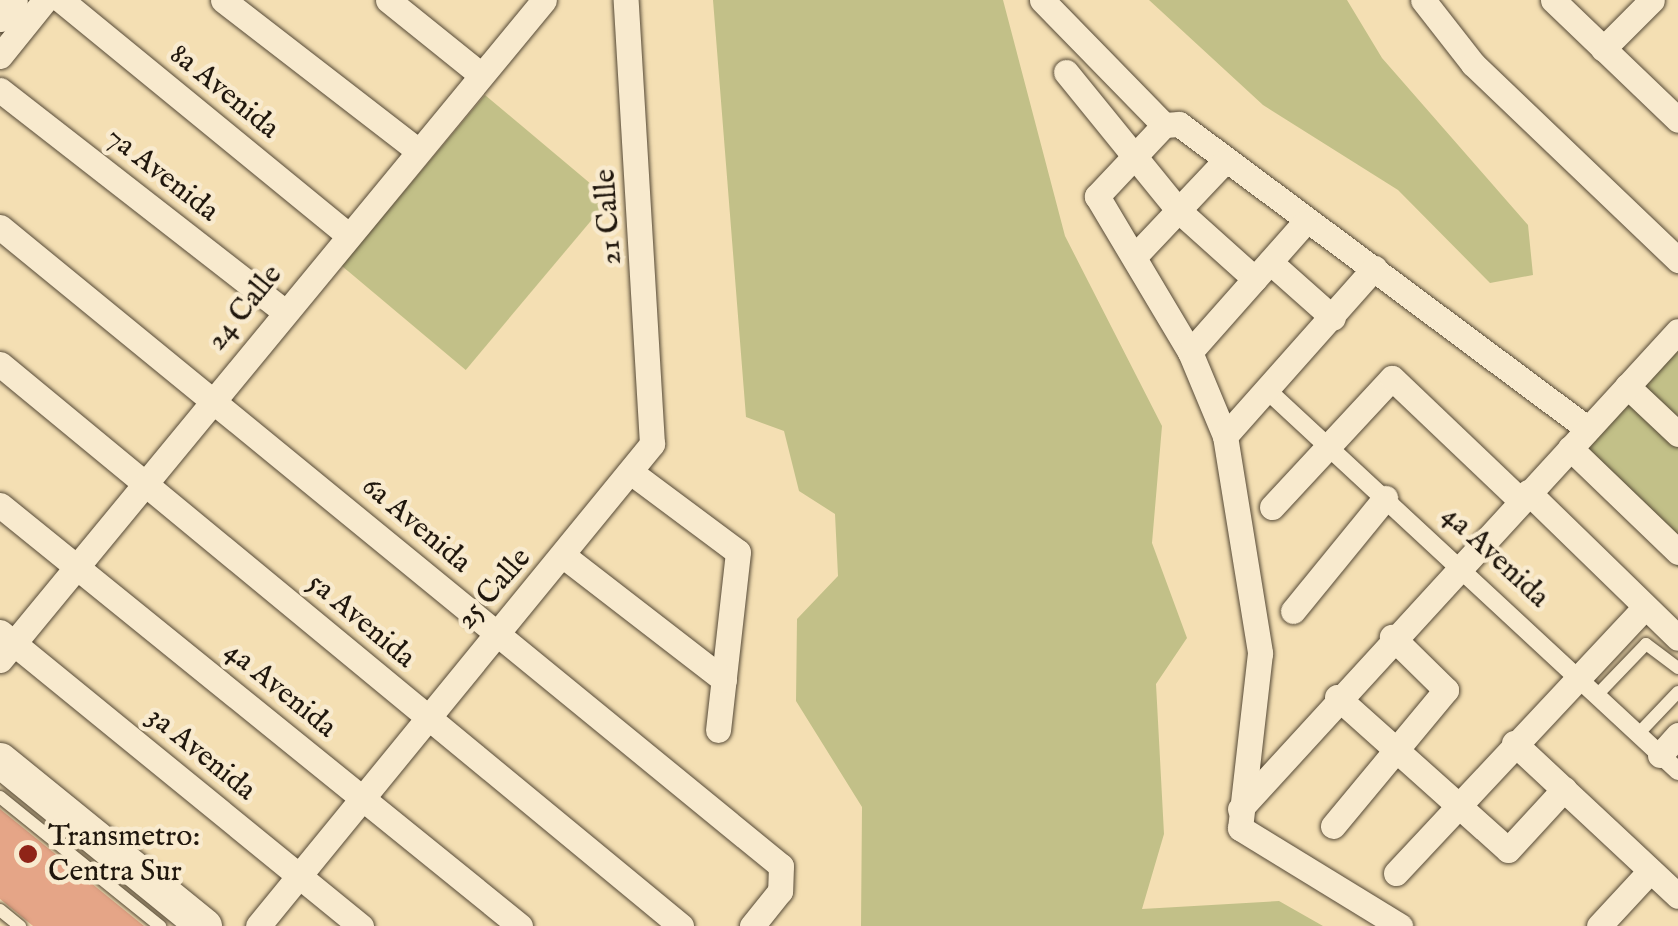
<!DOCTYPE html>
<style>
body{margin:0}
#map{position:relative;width:1678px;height:926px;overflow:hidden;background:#f4dfb3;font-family:"IM FELL English",serif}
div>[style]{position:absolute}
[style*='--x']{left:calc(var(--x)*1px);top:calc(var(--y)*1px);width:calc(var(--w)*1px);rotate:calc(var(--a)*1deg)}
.green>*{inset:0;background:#c2c088;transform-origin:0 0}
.building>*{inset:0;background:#e5a587}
.roads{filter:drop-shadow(0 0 2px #554936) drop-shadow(0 0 2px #554936)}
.service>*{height:12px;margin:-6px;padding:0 6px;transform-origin:6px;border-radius:6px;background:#f8eace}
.pedestrian>*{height:18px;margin:-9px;padding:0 9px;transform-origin:9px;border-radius:9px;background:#f8eace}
.minor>*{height:25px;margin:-12.5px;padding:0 12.5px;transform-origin:12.5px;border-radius:12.5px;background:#f8eace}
.secondary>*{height:35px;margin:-17.5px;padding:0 17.5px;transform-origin:17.5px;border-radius:17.5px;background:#f8eace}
.dots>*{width:28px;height:28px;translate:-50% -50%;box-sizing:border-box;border:5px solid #f8eace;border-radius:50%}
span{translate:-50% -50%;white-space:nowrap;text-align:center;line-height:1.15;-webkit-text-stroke:9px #f8eace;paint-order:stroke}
.street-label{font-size:30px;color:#20170d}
.poi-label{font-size:30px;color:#20170d}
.left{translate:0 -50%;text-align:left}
</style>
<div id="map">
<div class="green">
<div style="clip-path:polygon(713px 0,1003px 0,1065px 236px,1162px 426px,1152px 543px,1187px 638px,1156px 684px,1164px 834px,1142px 909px,1279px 901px,1323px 926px,861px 926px,862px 807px,796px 701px,797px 619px,838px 576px,835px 514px,799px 491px,784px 431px,746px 417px)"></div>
<div style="clip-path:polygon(1149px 0,1347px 0,1382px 58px,1528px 225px,1533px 275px,1490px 283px,1398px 190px,1263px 105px)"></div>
<div style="left:485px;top:95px;width:162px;height:223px;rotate:40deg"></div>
<div style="clip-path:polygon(1678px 345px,1678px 568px,1571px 463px)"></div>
</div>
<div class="building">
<div style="clip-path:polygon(0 809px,144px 926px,33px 926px,0 899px)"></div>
</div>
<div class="roads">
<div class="service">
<div style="--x:1596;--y:696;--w:72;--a:-46.1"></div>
<div style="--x:1646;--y:644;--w:40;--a:37"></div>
<div style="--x:1638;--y:734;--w:58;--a:-46.4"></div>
<div style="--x:0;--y:797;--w:206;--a:38.9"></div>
<div style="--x:0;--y:910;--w:26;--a:39"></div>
</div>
<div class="pedestrian">
<div style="--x:1268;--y:391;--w:559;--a:42.83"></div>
</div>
<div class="minor">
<div style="--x:61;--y:0;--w:370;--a:39.3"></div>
<div style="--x:223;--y:0;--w:244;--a:37.7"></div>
<div style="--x:388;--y:0;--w:118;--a:38.8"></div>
<div style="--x:1042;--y:0;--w:175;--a:45.7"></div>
<div style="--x:1164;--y:125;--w:15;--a:-4"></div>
<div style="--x:1179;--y:124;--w:510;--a:36.71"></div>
<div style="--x:1423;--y:0;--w:81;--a:52"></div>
<div style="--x:1473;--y:64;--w:284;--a:43.7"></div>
<div style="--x:1553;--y:0;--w:173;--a:43.8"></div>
<div style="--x:0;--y:19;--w:24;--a:-52"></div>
<div style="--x:1603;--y:49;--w:69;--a:-45"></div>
<div style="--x:0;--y:56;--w:72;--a:-51.2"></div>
<div style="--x:1066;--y:72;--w:178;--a:50.9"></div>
<div style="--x:1178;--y:210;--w:103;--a:41.9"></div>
<div style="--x:0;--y:90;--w:360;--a:37.9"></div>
<div style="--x:1164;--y:125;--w:98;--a:133.3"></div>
<div style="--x:1097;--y:196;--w:182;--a:59.2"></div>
<div style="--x:1190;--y:352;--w:91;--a:67.4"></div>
<div style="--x:1225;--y:436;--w:220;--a:80.8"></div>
<div style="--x:1260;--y:653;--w:176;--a:96.5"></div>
<div style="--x:1240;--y:828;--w:188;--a:31.5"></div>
<div style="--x:0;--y:227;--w:1009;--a:39.29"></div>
<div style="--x:781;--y:866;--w:25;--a:92"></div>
<div style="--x:780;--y:891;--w:45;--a:128.7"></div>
<div style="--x:1135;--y:256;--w:129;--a:-46.6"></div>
<div style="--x:1270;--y:262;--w:84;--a:41.6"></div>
<div style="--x:1190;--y:352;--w:172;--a:-48.5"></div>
<div style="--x:0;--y:364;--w:883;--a:39.53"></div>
<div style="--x:1627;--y:386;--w:70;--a:43.3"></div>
<div style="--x:1225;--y:436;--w:225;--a:-48.4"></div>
<div style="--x:1570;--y:448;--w:150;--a:43.9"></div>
<div style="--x:632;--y:473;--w:132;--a:36.7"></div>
<div style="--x:738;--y:552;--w:179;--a:96.4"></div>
<div style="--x:1528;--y:492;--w:209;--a:44.2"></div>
<div style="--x:0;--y:505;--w:669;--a:38.99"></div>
<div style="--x:1272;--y:507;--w:176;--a:-47.1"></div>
<div style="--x:1392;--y:378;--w:177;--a:43.6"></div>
<div style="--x:565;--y:557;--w:201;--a:37.7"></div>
<div style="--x:1293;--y:611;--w:146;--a:-50.8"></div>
<div style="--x:0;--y:632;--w:466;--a:39.2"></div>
<div style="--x:0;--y:660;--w:855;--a:-50.5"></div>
<div style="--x:1337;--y:697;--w:229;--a:41.8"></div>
<div style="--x:1508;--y:850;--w:83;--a:-47.4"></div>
<div style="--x:1514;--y:743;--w:224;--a:43"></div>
<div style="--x:1660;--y:755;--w:27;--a:-48"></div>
<div style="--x:1240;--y:809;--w:648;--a:-47.5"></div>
<div style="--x:1333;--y:826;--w:177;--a:-50.3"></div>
<div style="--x:1446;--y:690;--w:76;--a:-135.5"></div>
<div style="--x:1396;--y:873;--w:363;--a:-46.9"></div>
<div style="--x:258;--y:926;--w:623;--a:-50.74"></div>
<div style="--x:652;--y:444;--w:445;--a:-93.4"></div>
<div style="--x:1599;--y:926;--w:75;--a:-47.2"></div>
</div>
<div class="secondary">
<div style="--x:0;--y:760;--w:263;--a:39.1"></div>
</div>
</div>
<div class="dots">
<div style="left:28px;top:854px;background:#8f2418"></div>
</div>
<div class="street-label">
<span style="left:224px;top:92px;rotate:39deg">8a Avenida</span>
<span style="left:162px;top:175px;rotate:38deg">7a Avenida</span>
<span style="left:609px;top:217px;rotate:-94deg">21 Calle</span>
<span style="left:245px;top:308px;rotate:-51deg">24 Calle</span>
<span style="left:416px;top:525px;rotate:40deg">6a Avenida</span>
<span style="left:1495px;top:557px;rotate:43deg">4a Avenida</span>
<span style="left:494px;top:589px;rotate:-49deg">25 Calle</span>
<span style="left:361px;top:621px;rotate:40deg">5a Avenida</span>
<span style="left:280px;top:690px;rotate:39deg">4a Avenida</span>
<span style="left:201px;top:754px;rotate:39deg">3a Avenida</span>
</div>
<div class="poi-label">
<span class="left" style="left:48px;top:854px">Transmetro:<br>Centra Sur</span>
</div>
</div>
